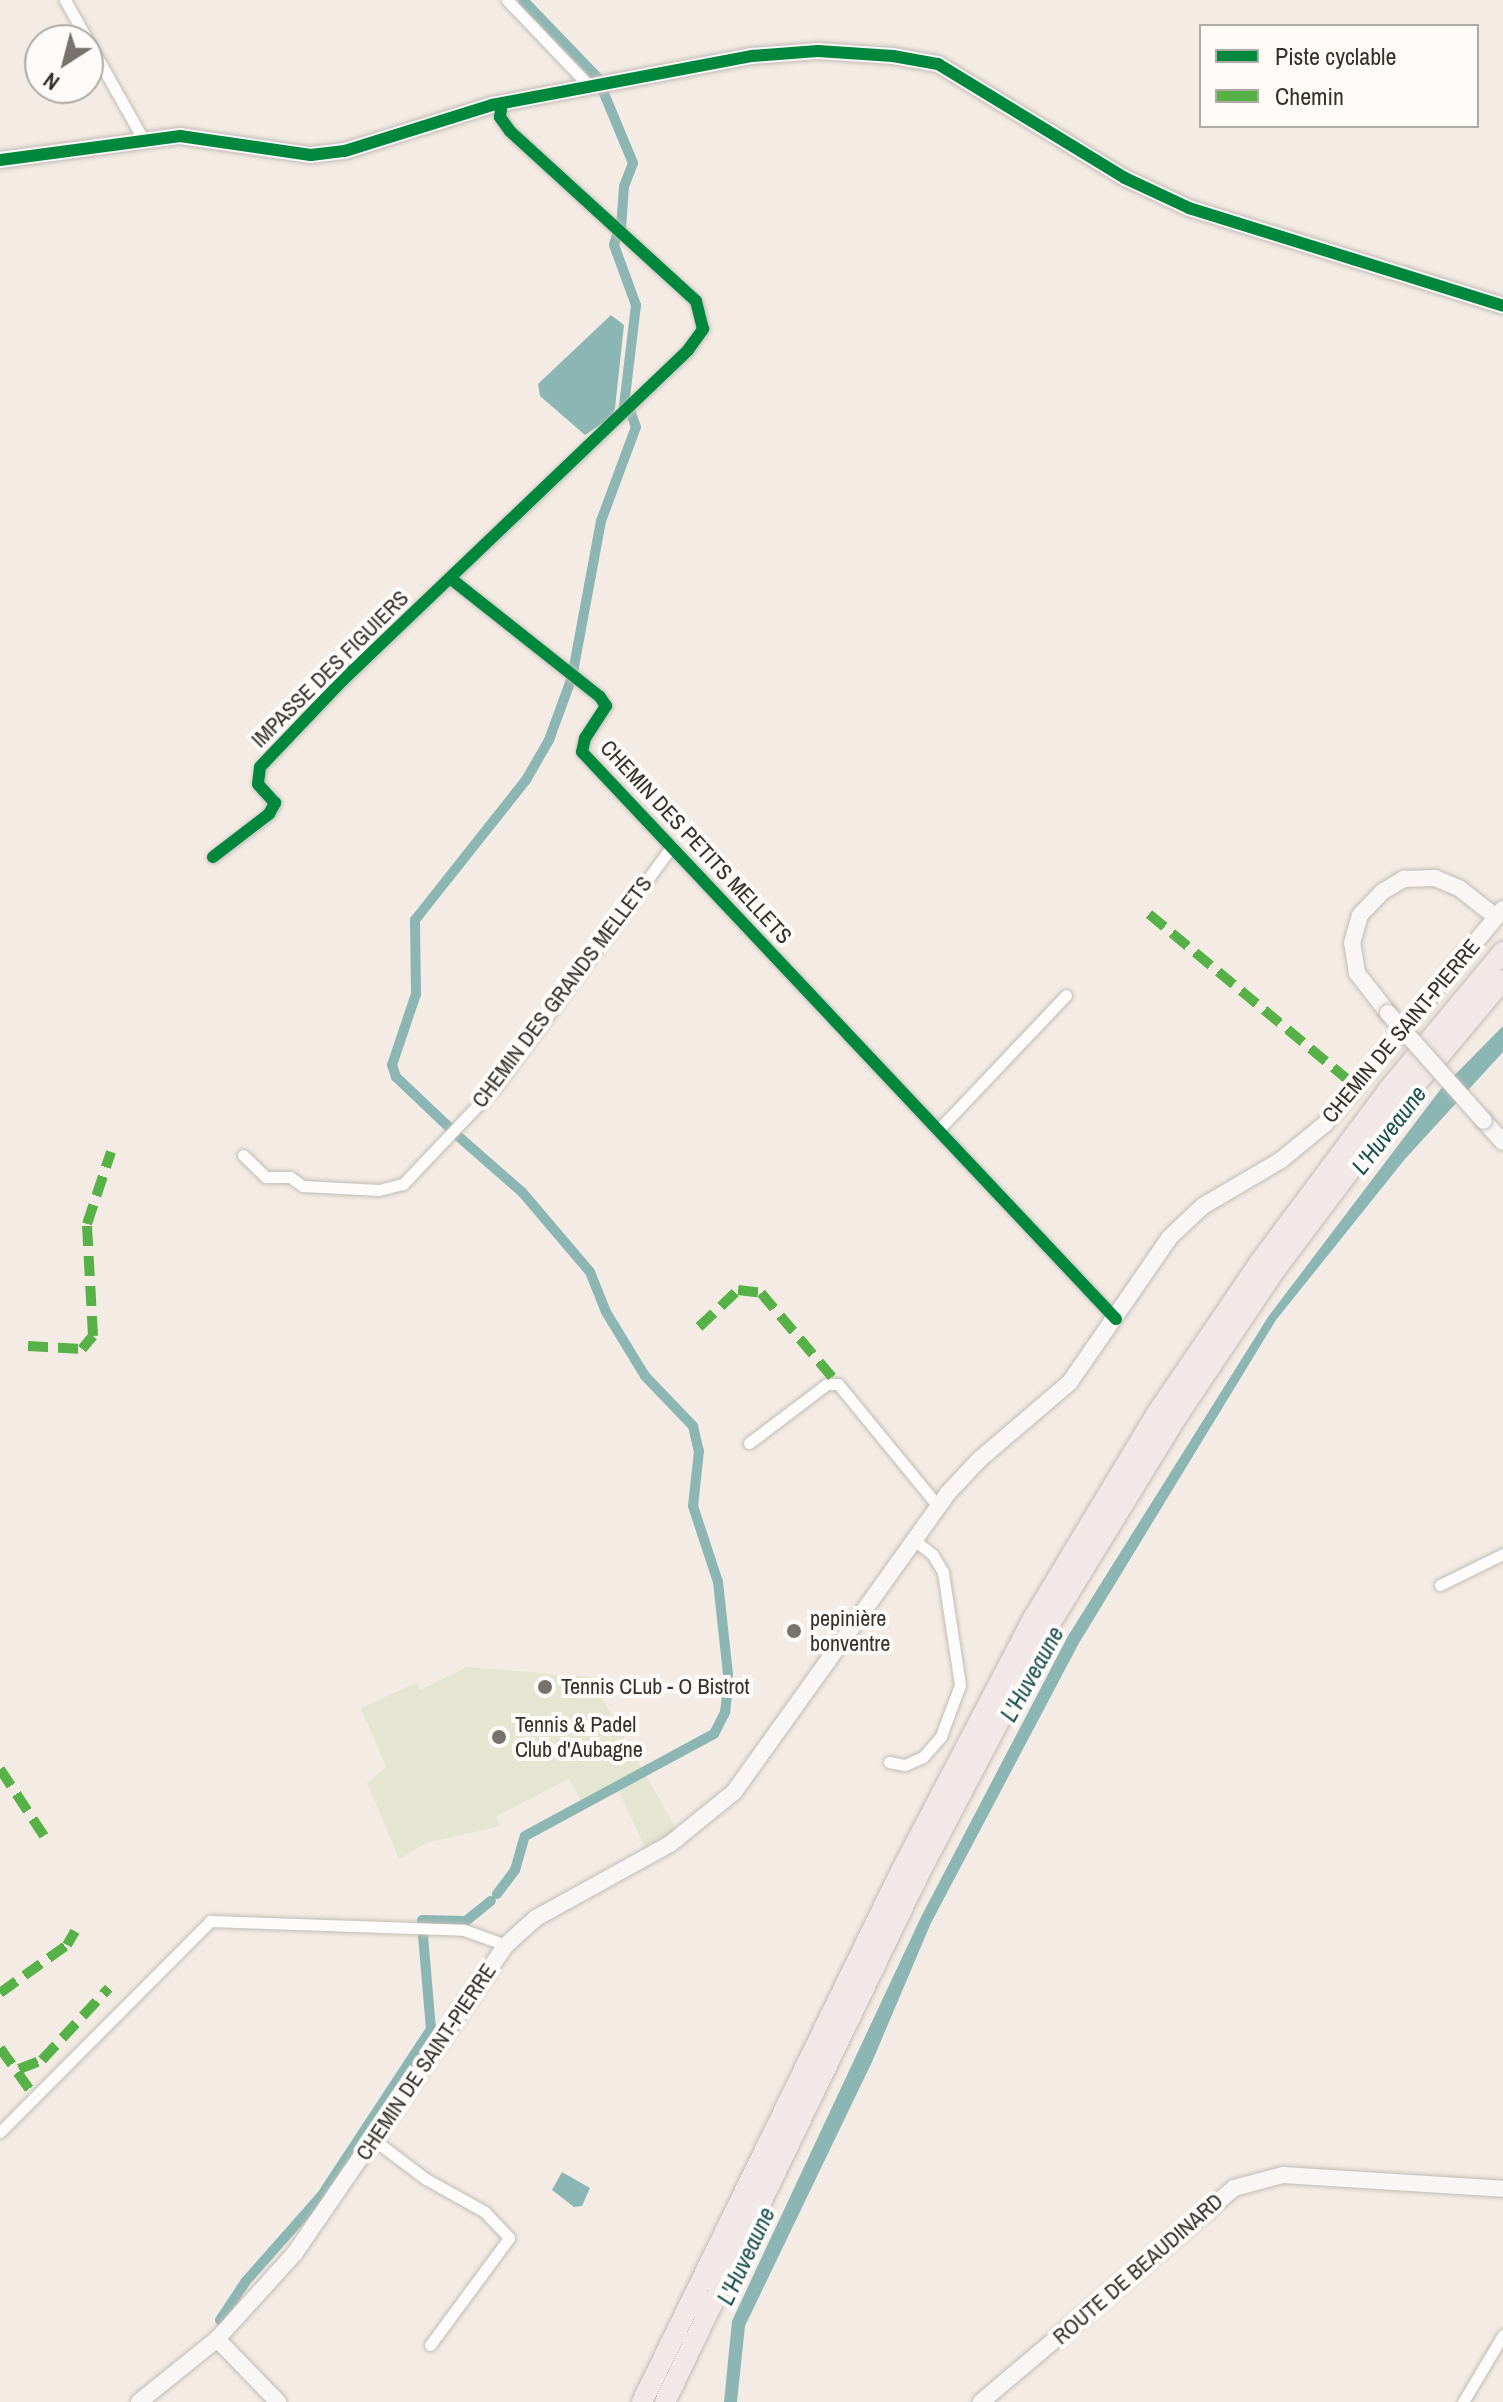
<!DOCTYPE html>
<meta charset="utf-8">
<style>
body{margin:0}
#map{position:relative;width:1503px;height:2402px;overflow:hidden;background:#f4ece4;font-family:"Archivo Narrow",sans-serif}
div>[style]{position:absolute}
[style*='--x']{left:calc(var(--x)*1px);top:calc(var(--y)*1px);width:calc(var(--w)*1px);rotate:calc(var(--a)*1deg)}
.green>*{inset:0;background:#e4e6d2}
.water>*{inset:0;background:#8cb6b3}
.canal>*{height:10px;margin:-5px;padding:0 5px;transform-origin:5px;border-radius:5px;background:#8cb6b3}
.roads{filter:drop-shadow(0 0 2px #c2bcb6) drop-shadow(0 0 2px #c2bcb6)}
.street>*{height:11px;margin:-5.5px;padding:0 5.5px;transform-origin:5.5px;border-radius:5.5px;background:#fdfcfb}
.secondary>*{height:16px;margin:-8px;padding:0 8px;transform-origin:8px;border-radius:8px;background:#f9f6f5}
.highway>*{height:20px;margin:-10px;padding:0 10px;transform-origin:10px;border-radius:10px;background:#f1e8e7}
.bridges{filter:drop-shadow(0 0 2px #c2bcb6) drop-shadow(0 0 2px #c2bcb6)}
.secondary-bridge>*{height:16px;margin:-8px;padding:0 8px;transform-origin:8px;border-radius:8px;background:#f9f6f5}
.quiet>*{height:10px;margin-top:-5px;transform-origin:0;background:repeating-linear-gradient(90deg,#56b246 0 20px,transparent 0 30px)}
.cycleway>*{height:12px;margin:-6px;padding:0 6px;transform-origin:6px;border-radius:6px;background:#00873e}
.dots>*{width:22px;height:22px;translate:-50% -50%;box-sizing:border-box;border:4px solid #fefbf8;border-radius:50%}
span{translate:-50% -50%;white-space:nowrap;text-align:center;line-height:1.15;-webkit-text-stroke:8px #fefbf8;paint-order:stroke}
.street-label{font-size:22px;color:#35302b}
.poi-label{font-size:22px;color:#35302b}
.left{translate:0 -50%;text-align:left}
.water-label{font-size:24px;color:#195252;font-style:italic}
.legend{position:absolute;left:1199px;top:24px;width:280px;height:104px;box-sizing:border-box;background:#fefbf8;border:2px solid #aeaaa6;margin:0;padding:10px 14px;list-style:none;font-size:24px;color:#35302b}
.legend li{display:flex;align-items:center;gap:16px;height:40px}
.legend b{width:40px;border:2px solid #aeaaa6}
.north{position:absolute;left:24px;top:24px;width:80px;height:80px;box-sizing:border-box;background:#fefbf8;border:2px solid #aeaaa6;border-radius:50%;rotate:216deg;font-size:22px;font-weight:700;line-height:32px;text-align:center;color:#35302b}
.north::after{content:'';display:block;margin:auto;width:28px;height:36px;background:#78726c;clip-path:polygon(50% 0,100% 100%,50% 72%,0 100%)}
</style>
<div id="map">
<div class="green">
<div style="clip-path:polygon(467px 1667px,590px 1677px,678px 1832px,645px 1847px,619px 1792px,584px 1807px,569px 1779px,496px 1816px,500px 1826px,426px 1843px,399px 1859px,367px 1783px,386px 1767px,361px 1708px,417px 1682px,420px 1690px)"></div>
</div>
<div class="water">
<div style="clip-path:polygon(611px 315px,624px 325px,615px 408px,612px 417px,585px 435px,540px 396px,538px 384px)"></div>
<div style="clip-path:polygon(1503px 1026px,1503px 1052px,1405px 1159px,1276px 1320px,1079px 1643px,931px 1923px,872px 2062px,745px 2326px,737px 2402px,724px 2402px,732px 2321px,921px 1917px,1068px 1636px,1268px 1317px,1440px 1090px)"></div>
<div style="clip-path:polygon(562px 2172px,590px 2188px,582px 2206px,574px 2207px,552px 2190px)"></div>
</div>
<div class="canal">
<div style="--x:523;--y:0;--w:111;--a:46.1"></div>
<div style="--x:603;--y:91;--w:78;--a:67.4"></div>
<div style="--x:633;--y:163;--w:25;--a:111"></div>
<div style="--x:624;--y:186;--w:43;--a:94"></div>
<div style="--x:617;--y:235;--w:10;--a:107"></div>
<div style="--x:614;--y:245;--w:64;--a:69.9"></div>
<div style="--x:636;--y:305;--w:102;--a:96.8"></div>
<div style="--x:573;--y:672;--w:154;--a:-79.5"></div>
<div style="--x:601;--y:521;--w:100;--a:-69.6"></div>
<div style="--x:636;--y:427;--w:15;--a:-110"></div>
<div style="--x:453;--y:1131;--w:79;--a:-136.5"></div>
<div style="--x:396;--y:1077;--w:13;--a:-108"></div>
<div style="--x:392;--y:1065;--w:75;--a:-71.3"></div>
<div style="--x:416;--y:994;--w:74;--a:-90.8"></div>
<div style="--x:415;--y:920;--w:179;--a:-51.6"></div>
<div style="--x:526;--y:780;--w:46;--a:-60.1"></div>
<div style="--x:549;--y:740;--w:64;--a:-69.9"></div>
<div style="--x:458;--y:1136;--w:85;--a:41.2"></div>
<div style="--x:522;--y:1192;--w:105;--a:49.6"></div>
<div style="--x:590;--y:1272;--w:43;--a:68.2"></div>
<div style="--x:606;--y:1312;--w:75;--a:58.6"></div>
<div style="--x:645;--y:1376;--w:69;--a:46.2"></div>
<div style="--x:693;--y:1426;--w:26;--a:77"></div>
<div style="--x:699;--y:1451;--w:55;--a:96.2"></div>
<div style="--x:693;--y:1506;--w:80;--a:71.8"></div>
<div style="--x:718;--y:1582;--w:93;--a:83.8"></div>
<div style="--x:497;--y:1894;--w:30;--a:-53"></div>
<div style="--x:515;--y:1870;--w:35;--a:-74"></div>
<div style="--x:525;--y:1836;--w:215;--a:-28.4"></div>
<div style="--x:714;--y:1734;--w:25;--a:-63"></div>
<div style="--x:725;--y:1712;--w:31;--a:-83"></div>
<div style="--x:422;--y:1920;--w:44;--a:1.3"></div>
<div style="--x:466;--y:1921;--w:32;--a:-39"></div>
<div style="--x:220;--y:2320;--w:47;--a:-56.3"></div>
<div style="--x:246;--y:2281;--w:115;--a:-48.5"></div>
<div style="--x:322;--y:2195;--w:199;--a:-56.7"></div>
<div style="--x:431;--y:2029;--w:94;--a:-94.9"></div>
</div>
<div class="roads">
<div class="street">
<div style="--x:65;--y:0;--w:159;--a:60.7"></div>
<div style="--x:507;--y:0;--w:120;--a:46.3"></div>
<div style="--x:450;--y:578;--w:191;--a:38.4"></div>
<div style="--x:600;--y:697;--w:11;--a:56"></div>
<div style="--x:606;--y:706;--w:38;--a:123"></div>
<div style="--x:585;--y:738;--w:14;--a:102"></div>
<div style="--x:582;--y:752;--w:779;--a:46.72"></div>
<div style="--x:213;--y:857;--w:71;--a:-37.5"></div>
<div style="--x:269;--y:814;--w:13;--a:-61"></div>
<div style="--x:275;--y:803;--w:25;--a:-132"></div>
<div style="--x:258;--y:784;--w:17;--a:-83"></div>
<div style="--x:260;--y:767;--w:119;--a:-46.4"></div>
<div style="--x:342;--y:681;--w:479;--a:-43.7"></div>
<div style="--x:688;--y:350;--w:26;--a:-54"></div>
<div style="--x:703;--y:329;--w:29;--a:-104"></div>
<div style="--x:696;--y:301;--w:252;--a:-137.6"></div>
<div style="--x:510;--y:131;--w:17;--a:-126"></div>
<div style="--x:500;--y:117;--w:14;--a:-82"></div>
<div style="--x:940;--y:1128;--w:183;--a:-46.5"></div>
<div style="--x:243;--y:1155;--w:32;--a:44"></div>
<div style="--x:266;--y:1177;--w:24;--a:0"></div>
<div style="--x:290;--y:1177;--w:16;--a:35"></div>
<div style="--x:303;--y:1186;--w:76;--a:3"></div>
<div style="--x:379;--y:1190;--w:25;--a:-14"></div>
<div style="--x:403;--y:1184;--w:137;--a:-46.5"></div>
<div style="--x:497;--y:1085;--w:296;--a:-53.8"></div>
<div style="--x:749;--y:1443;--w:98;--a:-37.1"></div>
<div style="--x:827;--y:1384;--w:11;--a:0"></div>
<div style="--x:838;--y:1384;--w:158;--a:50.7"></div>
<div style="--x:1440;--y:1585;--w:70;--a:-26.2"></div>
<div style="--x:889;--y:1762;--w:16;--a:11"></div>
<div style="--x:905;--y:1765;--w:20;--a:-24"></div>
<div style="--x:923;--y:1757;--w:28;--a:-49"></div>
<div style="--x:941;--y:1736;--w:54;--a:-69.6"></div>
<div style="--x:960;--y:1685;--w:114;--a:-98.6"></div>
<div style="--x:943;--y:1572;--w:21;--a:-121"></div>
<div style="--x:932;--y:1554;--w:23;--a:-142"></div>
<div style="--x:0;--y:2132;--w:298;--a:-45.1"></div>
<div style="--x:210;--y:1921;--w:254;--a:2"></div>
<div style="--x:464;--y:1930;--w:45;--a:19.7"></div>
<div style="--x:374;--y:2140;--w:65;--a:36.9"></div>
<div style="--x:426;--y:2179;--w:68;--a:29.2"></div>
<div style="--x:485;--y:2212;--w:35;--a:47"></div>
<div style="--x:509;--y:2238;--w:133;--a:126.4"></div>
<div style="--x:1463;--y:2402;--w:78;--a:-59.2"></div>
</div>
<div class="secondary">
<div style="--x:0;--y:160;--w:182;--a:-7.6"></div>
<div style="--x:180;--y:136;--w:132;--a:8.3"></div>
<div style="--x:311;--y:155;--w:34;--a:-7"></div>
<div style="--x:345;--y:151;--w:154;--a:-17.4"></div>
<div style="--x:492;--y:105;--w:265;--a:-10.7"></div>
<div style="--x:752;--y:56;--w:66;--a:-4.3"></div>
<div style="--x:818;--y:51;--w:75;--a:3.8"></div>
<div style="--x:893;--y:56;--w:46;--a:10.1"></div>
<div style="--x:938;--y:64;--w:219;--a:31.4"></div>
<div style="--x:1125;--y:178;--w:71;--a:25.1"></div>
<div style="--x:1189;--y:208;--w:329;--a:17.3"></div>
<div style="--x:1388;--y:1013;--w:51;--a:-127.8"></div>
<div style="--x:1357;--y:973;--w:30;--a:-99"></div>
<div style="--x:1352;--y:943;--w:29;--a:-74"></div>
<div style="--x:1360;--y:915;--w:32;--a:-46"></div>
<div style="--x:1382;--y:892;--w:26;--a:-31"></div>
<div style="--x:1404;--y:879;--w:31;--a:-2"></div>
<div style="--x:1435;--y:878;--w:26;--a:23"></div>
<div style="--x:1459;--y:888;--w:47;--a:38.1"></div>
<div style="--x:1484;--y:1121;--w:28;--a:48"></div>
<div style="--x:217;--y:2339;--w:88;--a:45.9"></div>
<div style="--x:139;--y:2402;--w:100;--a:-38.9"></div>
<div style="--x:217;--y:2339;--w:116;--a:-47.8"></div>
<div style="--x:295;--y:2253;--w:373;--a:-55.6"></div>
<div style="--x:506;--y:1945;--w:40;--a:-42"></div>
<div style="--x:536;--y:1918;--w:153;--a:-28.9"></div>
<div style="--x:670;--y:1844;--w:82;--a:-39.1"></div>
<div style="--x:734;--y:1792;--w:366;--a:-54.4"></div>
<div style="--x:947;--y:1494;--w:48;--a:-46.7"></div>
<div style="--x:980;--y:1459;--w:118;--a:-40.5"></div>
<div style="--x:1070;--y:1382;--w:176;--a:-55.4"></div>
<div style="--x:1170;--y:1237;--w:45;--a:-43.2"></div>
<div style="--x:1203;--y:1206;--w:91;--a:-30.5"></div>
<div style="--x:1281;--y:1160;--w:57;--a:-39.3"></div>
<div style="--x:1325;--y:1124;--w:279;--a:-50.4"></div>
<div style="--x:981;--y:2402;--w:331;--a:-40.2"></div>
<div style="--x:1234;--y:2188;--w:51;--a:-14.9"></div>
<div style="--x:1283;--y:2175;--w:220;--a:3.6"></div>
</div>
<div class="highway">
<div style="--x:642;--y:2402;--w:591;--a:-64"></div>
<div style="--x:901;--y:1871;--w:287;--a:-62.4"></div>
<div style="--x:1034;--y:1617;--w:242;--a:-58.9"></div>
<div style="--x:1159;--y:1410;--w:179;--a:-55.7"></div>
<div style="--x:1260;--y:1262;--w:214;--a:-53.3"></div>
<div style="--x:1388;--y:1090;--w:180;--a:-50.2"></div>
<div style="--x:665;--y:2402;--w:584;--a:-64.31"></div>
<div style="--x:918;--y:1876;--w:281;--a:-62.4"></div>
<div style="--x:1048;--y:1627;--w:245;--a:-58.5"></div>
<div style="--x:1176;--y:1418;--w:178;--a:-56.2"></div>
<div style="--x:1275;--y:1270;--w:215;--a:-53.1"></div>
<div style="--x:1404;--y:1098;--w:154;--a:-50"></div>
</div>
</div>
<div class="bridges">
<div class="secondary-bridge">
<div style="--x:1388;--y:1013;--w:144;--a:48.4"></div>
</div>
</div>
<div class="quiet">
<div style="--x:1149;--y:914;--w:271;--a:39.8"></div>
<div style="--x:699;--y:1327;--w:54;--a:-43.5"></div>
<div style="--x:738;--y:1290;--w:23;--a:7"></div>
<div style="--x:761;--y:1293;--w:119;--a:49.8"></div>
<div style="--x:28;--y:1346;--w:54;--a:3.2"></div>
<div style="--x:82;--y:1349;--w:17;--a:-50"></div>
<div style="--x:93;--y:1336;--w:112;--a:-93.1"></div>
<div style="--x:87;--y:1224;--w:76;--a:-71.6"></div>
<div style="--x:0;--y:1769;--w:84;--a:56.7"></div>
<div style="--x:0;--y:1993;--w:82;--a:-35.6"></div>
<div style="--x:67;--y:1945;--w:16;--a:-60"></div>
<div style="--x:0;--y:2048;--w:60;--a:54.5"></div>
<div style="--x:19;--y:2069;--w:25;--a:-21"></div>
<div style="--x:42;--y:2060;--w:98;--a:-47.1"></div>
</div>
<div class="cycleway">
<div style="--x:0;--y:160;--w:182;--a:-7.6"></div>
<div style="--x:180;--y:136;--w:132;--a:8.3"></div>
<div style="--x:311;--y:155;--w:34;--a:-7"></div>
<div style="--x:345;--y:151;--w:154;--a:-17.4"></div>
<div style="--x:492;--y:105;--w:265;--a:-10.7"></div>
<div style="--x:752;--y:56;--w:66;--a:-4.3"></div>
<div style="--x:818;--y:51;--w:75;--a:3.8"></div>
<div style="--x:893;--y:56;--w:46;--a:10.1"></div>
<div style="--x:938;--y:64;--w:219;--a:31.4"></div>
<div style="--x:1125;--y:178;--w:71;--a:25.1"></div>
<div style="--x:1189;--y:208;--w:329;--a:17.3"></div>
<div style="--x:450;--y:578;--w:191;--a:38.4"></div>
<div style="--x:600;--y:697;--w:11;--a:56"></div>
<div style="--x:606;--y:706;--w:38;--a:123"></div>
<div style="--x:585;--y:738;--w:14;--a:102"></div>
<div style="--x:582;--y:752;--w:779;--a:46.72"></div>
<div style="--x:213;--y:857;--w:71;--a:-37.5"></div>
<div style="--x:269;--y:814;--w:13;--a:-61"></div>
<div style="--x:275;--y:803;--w:25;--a:-132"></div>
<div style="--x:258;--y:784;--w:17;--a:-83"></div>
<div style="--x:260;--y:767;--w:119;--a:-46.4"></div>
<div style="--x:342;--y:681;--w:479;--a:-43.7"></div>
<div style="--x:688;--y:350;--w:26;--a:-54"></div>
<div style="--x:703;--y:329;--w:29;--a:-104"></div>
<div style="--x:696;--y:301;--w:252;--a:-137.6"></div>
<div style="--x:510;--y:131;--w:17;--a:-126"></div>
<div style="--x:500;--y:117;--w:14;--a:-82"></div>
</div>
<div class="dots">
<div style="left:794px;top:1631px;background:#78726c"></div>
<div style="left:545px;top:1687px;background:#78726c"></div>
<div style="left:499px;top:1737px;background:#78726c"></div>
</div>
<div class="street-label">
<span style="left:330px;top:669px;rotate:-45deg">IMPASSE DES FIGUIERS</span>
<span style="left:696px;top:842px;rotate:47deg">CHEMIN DES PETITS MELLETS</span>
<span style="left:562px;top:992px;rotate:-53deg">CHEMIN DES GRANDS MELLETS</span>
<span style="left:1401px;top:1031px;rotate:-50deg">CHEMIN DE SAINT-PIERRE</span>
<span style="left:426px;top:2062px;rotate:-56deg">CHEMIN DE SAINT-PIERRE</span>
<span style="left:1138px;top:2269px;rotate:-41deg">ROUTE DE BEAUDINARD</span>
</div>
<div class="poi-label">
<span class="left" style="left:810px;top:1631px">pepinière<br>bonventre</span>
<span class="left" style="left:561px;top:1687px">Tennis CLub - O Bistrot</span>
<span class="left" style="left:515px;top:1737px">Tennis &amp; Padel<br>Club d'Aubagne</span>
</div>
<div class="water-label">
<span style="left:1389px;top:1130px;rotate:-52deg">L'Huveaune</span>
<span style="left:1032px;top:1674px;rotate:-61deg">L'Huveaune</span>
<span style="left:746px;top:2256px;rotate:-65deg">L'Huveaune</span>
</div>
<ul class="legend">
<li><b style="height:10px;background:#00873e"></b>Piste cyclable</li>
<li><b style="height:10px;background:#56b246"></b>Chemin</li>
</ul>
<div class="north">N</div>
</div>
